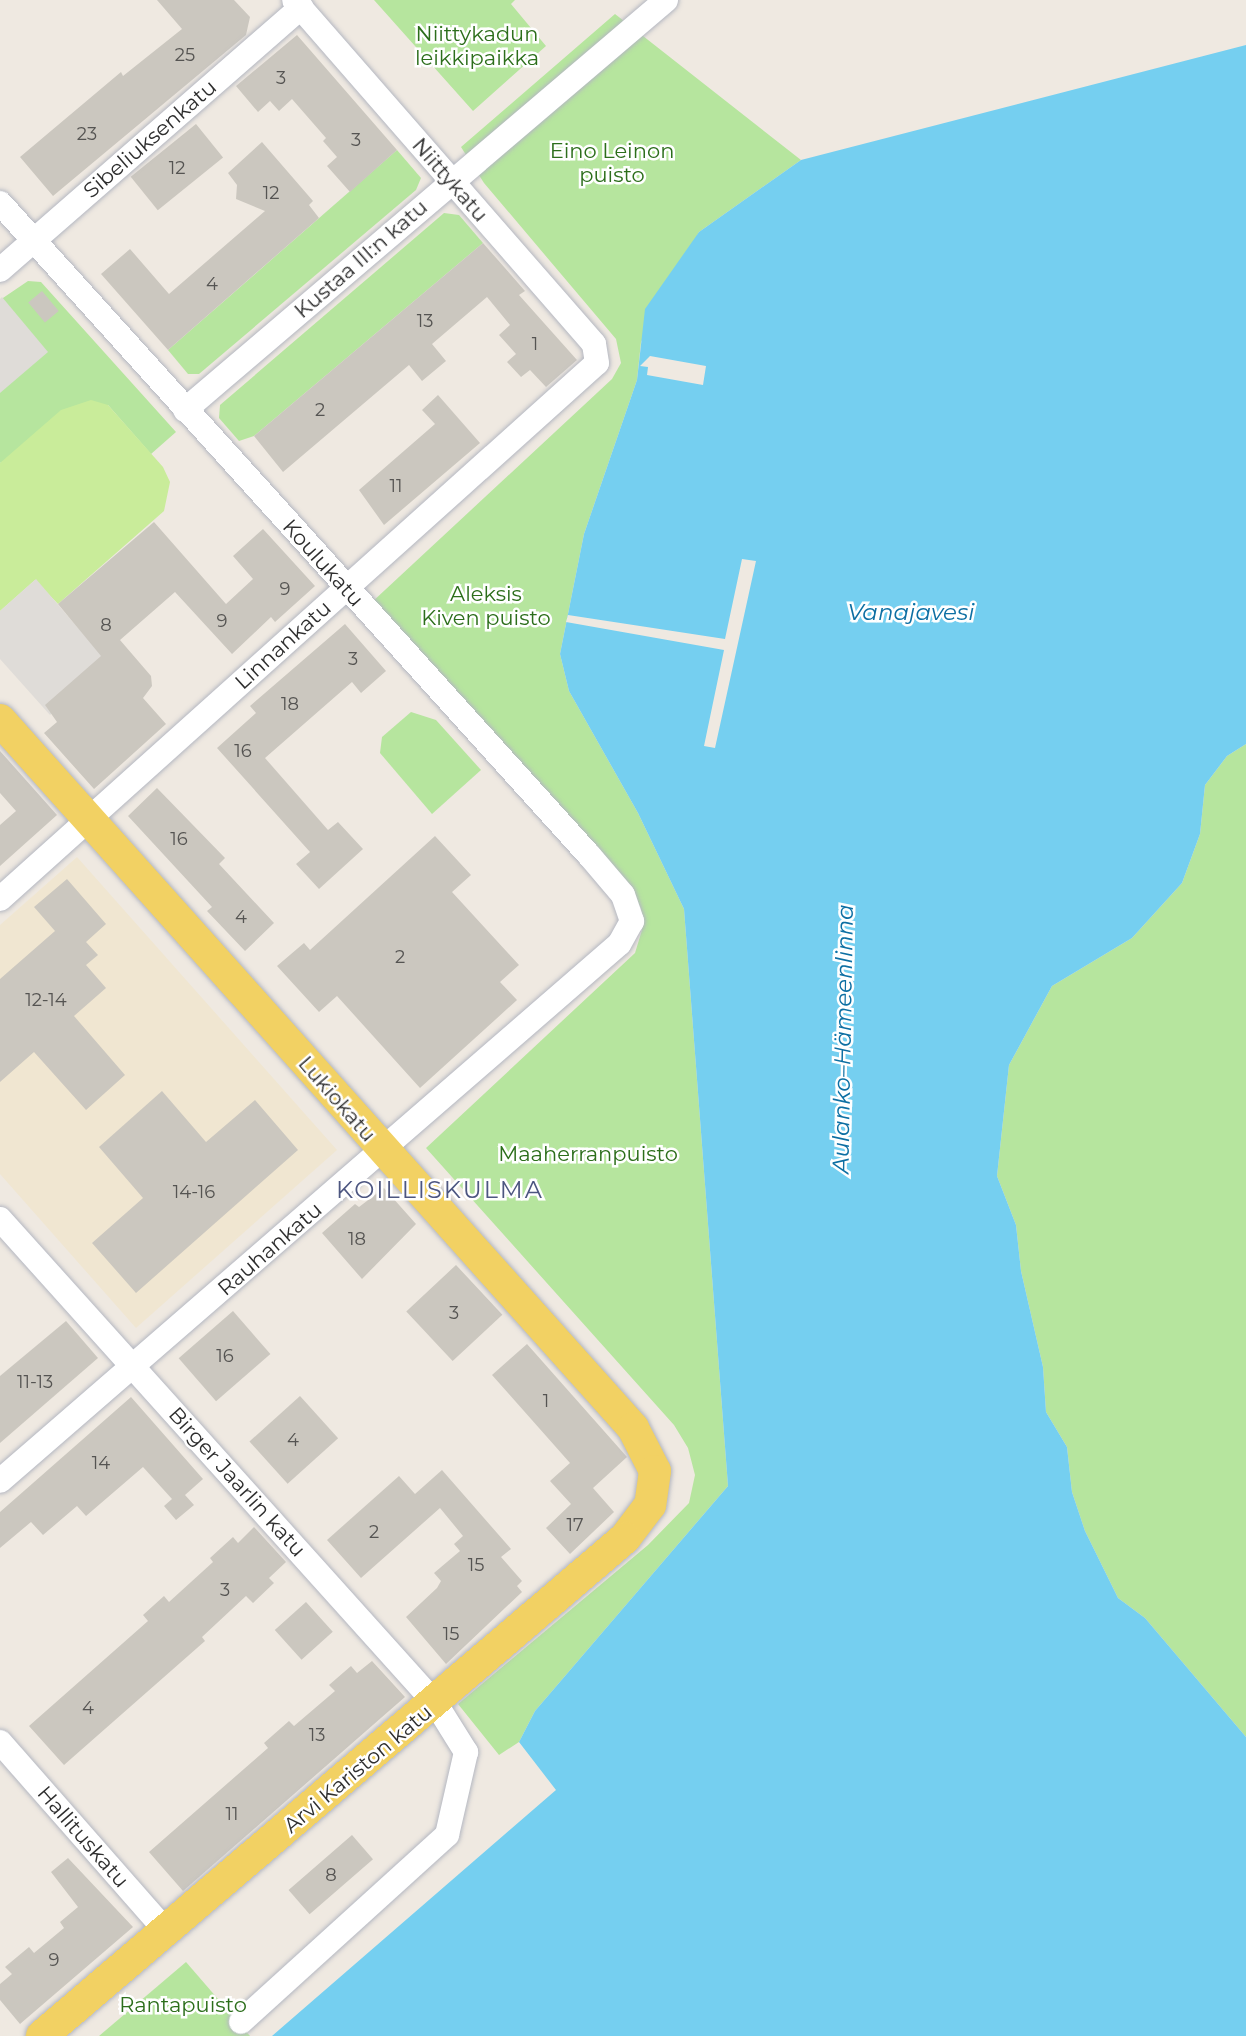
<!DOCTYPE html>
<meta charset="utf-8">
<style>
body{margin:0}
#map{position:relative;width:1246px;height:2036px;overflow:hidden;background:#efe9e1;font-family:Montserrat,sans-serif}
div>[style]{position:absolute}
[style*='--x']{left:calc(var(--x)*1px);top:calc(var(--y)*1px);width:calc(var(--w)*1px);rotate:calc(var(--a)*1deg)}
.education>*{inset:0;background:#f0e6d1}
.green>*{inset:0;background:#b6e59e}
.pitch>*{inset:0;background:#c9ec9a}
.plaza>*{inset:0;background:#dfdcd8}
.water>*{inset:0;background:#75cff0}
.pier>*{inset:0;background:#efe9e1}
.building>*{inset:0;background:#cbc7bf;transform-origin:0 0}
.roads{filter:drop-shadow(0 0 2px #b4b7c1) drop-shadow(0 0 2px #b4b7c1)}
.minor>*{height:24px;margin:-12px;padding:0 12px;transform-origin:12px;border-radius:12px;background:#fff}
.major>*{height:32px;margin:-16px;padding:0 16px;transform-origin:16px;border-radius:16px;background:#f2d163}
span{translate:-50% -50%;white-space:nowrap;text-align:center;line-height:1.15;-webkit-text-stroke:5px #fff;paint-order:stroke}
.number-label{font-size:18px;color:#555452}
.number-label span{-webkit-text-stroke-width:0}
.park-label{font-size:21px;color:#2c6e1b}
.street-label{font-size:21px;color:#2e2e2e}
.water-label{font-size:23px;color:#0d6fa3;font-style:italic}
.quarter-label{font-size:24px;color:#4d5680;letter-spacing:2px}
</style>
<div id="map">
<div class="education">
<div style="clip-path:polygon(77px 857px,337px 1150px,136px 1328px,0 1174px,0 925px)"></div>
</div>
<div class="green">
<div style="clip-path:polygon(374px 0,515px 0,511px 4px,546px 46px,473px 111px)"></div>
<div style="clip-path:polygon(615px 14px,801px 160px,699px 232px,641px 342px,637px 380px,584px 534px,560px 654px,569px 691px,638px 813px,684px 909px,728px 1486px,535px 1711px,519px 1742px,499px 1755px,458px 1704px,648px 1545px,689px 1503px,695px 1475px,688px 1448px,674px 1425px,426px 1148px,635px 953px,642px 930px,641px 908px,598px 848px,371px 603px,612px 379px,621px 363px,616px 339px,484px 183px,461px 147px)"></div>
<div style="clip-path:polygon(397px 150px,421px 178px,416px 190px,199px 374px,188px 374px,168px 350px)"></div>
<div style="clip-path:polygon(444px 213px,459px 215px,483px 243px,254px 436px,239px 441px,219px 418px,220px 405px)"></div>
<div style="clip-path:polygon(28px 281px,41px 282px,176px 432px,151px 454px,108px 405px,0 463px,0 300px)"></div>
<div style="clip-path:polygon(411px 712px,436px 720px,481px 770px,432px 814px,380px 753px,382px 737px)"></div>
<div style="clip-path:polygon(1246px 744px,1246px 1737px,1145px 1618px,1118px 1598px,1085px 1531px,1072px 1492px,1067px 1447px,1046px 1412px,1043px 1367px,1021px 1271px,1016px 1225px,997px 1176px,1009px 1065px,1052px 986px,1132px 938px,1182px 883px,1200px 834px,1205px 785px,1227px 756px)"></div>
<div style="clip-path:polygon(186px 1962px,250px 2036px,99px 2036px)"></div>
</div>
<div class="pitch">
<div style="clip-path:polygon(91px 400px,108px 405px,163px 467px,170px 482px,164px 511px,58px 604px,35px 580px,0 611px,0 463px,61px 410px)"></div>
</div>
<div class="plaza">
<div style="clip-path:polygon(2px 297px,48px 352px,0 393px,0 299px)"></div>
<div style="clip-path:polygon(36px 579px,109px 664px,50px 715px,0 659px,0 611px)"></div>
</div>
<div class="water">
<div style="clip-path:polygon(1246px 45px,1246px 744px,1227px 756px,1205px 785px,1200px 834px,1182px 883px,1132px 938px,1052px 986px,1009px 1065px,997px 1176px,1016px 1225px,1021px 1271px,1043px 1367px,1046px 1412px,1067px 1447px,1072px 1492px,1085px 1531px,1118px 1598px,1145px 1618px,1246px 1737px,1246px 2036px,272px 2036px,556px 1790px,519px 1742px,535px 1711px,728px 1486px,684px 909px,638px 813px,569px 691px,560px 654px,584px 534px,637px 380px,645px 309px,699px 232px,801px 160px)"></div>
</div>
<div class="pier">
<div style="clip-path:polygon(650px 356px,706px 366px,703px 385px,647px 375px,648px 367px,640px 366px)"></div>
<div style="clip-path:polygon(742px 559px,756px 561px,715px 748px,704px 746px,724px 650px,566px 622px,568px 615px,725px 639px)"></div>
</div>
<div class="building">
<div style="clip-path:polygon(157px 0,234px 0,250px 17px,246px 35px,53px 196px,20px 157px,121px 72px,123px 76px,182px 29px)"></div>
<div style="clip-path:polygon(297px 35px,397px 150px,350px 192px,327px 166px,337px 157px,323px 141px,326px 138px,292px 99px,279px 111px,270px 101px,258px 112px,236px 86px)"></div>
<div style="left:196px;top:124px;width:43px;height:84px;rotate:51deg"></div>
<div style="clip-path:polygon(262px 142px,313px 201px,309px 205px,319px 218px,168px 350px,101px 274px,130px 249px,169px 294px,265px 211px,236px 199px,237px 185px,228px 173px)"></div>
<div style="clip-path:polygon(483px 243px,525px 291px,519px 295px,577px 360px,546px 387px,530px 370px,521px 377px,507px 362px,516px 354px,499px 335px,510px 325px,487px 297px,432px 344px,446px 361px,422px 381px,409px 365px,283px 472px,254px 436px)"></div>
<div style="left:42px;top:291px;width:26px;height:18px;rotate:50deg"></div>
<div style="clip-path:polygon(438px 395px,480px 443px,384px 525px,359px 490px,435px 424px,422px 410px)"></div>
<div style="clip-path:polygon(154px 522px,226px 604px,253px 579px,233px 556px,263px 529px,315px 586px,275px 622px,271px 617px,232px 654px,175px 592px,120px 640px,151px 676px,152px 686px,143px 698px,166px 724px,94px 789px,44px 733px,57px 722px,45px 705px,101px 656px,58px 604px)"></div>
<div style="clip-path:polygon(345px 624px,386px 671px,361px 693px,352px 682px,265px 758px,328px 830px,338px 822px,363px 849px,319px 889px,296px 864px,310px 852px,217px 748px,256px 713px,250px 706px)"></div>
<div style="clip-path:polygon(0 751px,57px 815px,0 866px,0 825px,16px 811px,0 793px)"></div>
<div style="clip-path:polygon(157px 788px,225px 858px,219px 864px,274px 923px,245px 951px,207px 911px,212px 907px,128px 816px)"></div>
<div style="clip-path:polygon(435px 836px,471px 875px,452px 892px,519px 965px,500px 982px,517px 1000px,420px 1088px,337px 996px,319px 1012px,277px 966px,304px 943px,310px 950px)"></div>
<div style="clip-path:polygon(67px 879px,106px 924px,86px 942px,98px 955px,86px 965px,106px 988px,74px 1016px,125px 1075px,86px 1110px,34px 1052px,0 1082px,0 979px,55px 931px,34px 907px)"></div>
<div style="clip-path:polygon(162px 1091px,206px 1142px,255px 1100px,298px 1150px,136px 1293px,92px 1243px,143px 1198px,99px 1147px)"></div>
<div style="clip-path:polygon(384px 1188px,416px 1224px,362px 1279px,322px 1233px,355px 1204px,359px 1207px)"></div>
<div style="left:456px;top:1265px;width:68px;height:68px;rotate:47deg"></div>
<div style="left:233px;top:1311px;width:57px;height:72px;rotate:49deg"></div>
<div style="clip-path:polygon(66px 1321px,98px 1358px,0 1443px,0 1376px)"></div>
<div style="clip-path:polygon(527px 1344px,627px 1457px,593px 1488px,614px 1512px,570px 1554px,546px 1528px,571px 1504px,550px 1481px,570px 1463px,492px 1375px)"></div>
<div style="left:300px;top:1396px;width:57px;height:68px;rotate:48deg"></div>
<div style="clip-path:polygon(131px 1397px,203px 1479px,185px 1495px,194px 1505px,176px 1520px,164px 1506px,172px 1499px,143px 1467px,86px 1516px,77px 1506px,43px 1535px,31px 1522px,0 1548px,0 1512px)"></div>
<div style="clip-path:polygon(442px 1470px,511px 1549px,501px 1557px,522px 1581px,517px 1586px,522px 1592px,446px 1664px,406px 1617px,437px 1588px,441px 1581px,434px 1573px,460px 1551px,454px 1544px,463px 1536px,440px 1508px,361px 1578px,327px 1540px,399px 1476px,415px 1494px)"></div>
<div style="clip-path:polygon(254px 1527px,286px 1562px,269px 1578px,274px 1583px,253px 1603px,246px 1596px,202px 1637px,205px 1641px,64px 1765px,29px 1726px,148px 1621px,143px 1615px,164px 1596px,169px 1602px,213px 1562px,210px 1558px,233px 1537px,238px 1543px)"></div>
<div style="left:306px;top:1602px;width:40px;height:42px;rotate:48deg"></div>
<div style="clip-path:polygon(372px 1661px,405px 1697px,183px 1891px,149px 1852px,268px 1748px,264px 1743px,289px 1721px,294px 1726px,335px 1691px,329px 1685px,351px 1666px,357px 1673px)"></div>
<div style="left:352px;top:1835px;width:32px;height:84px;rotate:49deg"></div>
<div style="clip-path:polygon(68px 1858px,133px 1927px,20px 2024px,0 2000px,0 1984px,12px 1974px,5px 1967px,29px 1947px,34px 1953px,64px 1928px,60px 1922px,78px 1907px,51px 1872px)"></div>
</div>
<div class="roads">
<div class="minor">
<div style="--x:0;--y:203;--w:879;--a:47.91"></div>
<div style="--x:589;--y:855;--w:52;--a:49.6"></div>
<div style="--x:623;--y:895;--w:28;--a:71"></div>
<div style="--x:632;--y:921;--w:26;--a:119"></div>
<div style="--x:619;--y:944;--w:819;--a:139.06"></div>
<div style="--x:0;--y:270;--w:400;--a:-41.1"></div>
<div style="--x:185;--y:410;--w:632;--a:-40.44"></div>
<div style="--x:0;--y:899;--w:802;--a:-41.92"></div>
<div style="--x:597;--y:363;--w:19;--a:-99"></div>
<div style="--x:594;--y:344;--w:456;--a:-131.1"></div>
<div style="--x:0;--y:1219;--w:652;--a:48.05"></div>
<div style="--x:436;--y:1704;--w:57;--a:58"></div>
<div style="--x:466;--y:1752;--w:85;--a:102.9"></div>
<div style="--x:447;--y:1835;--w:278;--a:137.8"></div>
<div style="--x:0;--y:1742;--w:253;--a:48.7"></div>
</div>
<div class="major">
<div style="--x:0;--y:720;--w:950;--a:48.2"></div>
<div style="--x:633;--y:1428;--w:48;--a:62.9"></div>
<div style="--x:655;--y:1471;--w:34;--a:98"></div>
<div style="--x:650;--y:1505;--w:41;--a:127.1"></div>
<div style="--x:625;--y:1538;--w:767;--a:139.5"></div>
</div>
</div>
<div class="number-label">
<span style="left:185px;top:55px">25</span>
<span style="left:281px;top:78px">3</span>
<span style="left:87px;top:134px">23</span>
<span style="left:356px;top:140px">3</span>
<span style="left:177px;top:168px">12</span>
<span style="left:271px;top:193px">12</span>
<span style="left:212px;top:284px">4</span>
<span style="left:425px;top:321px">13</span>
<span style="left:535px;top:344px">1</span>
<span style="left:320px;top:410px">2</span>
<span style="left:396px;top:486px">11</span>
<span style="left:285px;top:589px">9</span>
<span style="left:222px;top:621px">9</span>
<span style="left:106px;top:625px">8</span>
<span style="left:353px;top:659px">3</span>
<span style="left:290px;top:704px">18</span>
<span style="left:243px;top:751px">16</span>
<span style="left:179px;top:839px">16</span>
<span style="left:241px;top:917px">4</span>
<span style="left:400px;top:957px">2</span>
<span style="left:46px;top:1000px">12-14</span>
<span style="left:194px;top:1192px">14-16</span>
<span style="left:357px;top:1239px">18</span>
<span style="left:454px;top:1313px">3</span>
<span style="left:225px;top:1356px">16</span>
<span style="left:35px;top:1382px">11-13</span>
<span style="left:546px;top:1401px">1</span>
<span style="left:293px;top:1440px">4</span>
<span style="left:101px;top:1463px">14</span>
<span style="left:575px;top:1525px">17</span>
<span style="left:374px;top:1532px">2</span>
<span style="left:476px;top:1565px">15</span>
<span style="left:225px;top:1590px">3</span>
<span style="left:451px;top:1634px">15</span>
<span style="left:88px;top:1708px">4</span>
<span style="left:317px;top:1735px">13</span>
<span style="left:232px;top:1814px">11</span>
<span style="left:331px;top:1875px">8</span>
<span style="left:54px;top:1960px">9</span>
</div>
<div class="park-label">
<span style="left:477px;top:46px">Niittykadun<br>leikkipaikka</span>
<span style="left:612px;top:163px">Eino Leinon<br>puisto</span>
<span style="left:486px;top:606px">Aleksis<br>Kiven puisto</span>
<span style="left:588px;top:1154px">Maaherranpuisto</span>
<span style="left:183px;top:2005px">Rantapuisto</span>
</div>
<div class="street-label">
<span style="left:150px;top:139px;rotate:-41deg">Sibeliuksenkatu</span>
<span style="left:450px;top:180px;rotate:49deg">Niittykatu</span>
<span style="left:361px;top:259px;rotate:-41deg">Kustaa III:n katu</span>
<span style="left:323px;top:563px;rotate:48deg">Koulukatu</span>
<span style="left:283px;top:645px;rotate:-42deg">Linnankatu</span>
<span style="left:337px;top:1099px;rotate:49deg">Lukiokatu</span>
<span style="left:270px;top:1249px;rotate:-41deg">Rauhankatu</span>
<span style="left:237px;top:1482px;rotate:48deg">Birger Jaarlin katu</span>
<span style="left:358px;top:1769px;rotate:-40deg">Arvi Kariston katu</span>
<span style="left:83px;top:1837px;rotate:49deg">Hallituskatu</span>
</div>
<div class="water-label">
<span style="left:911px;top:612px">Vanajavesi</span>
<span style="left:843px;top:1039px;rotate:-89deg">Aulanko–Hämeenlinna</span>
</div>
<div class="quarter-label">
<span style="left:440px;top:1190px">KOILLISKULMA</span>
</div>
</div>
